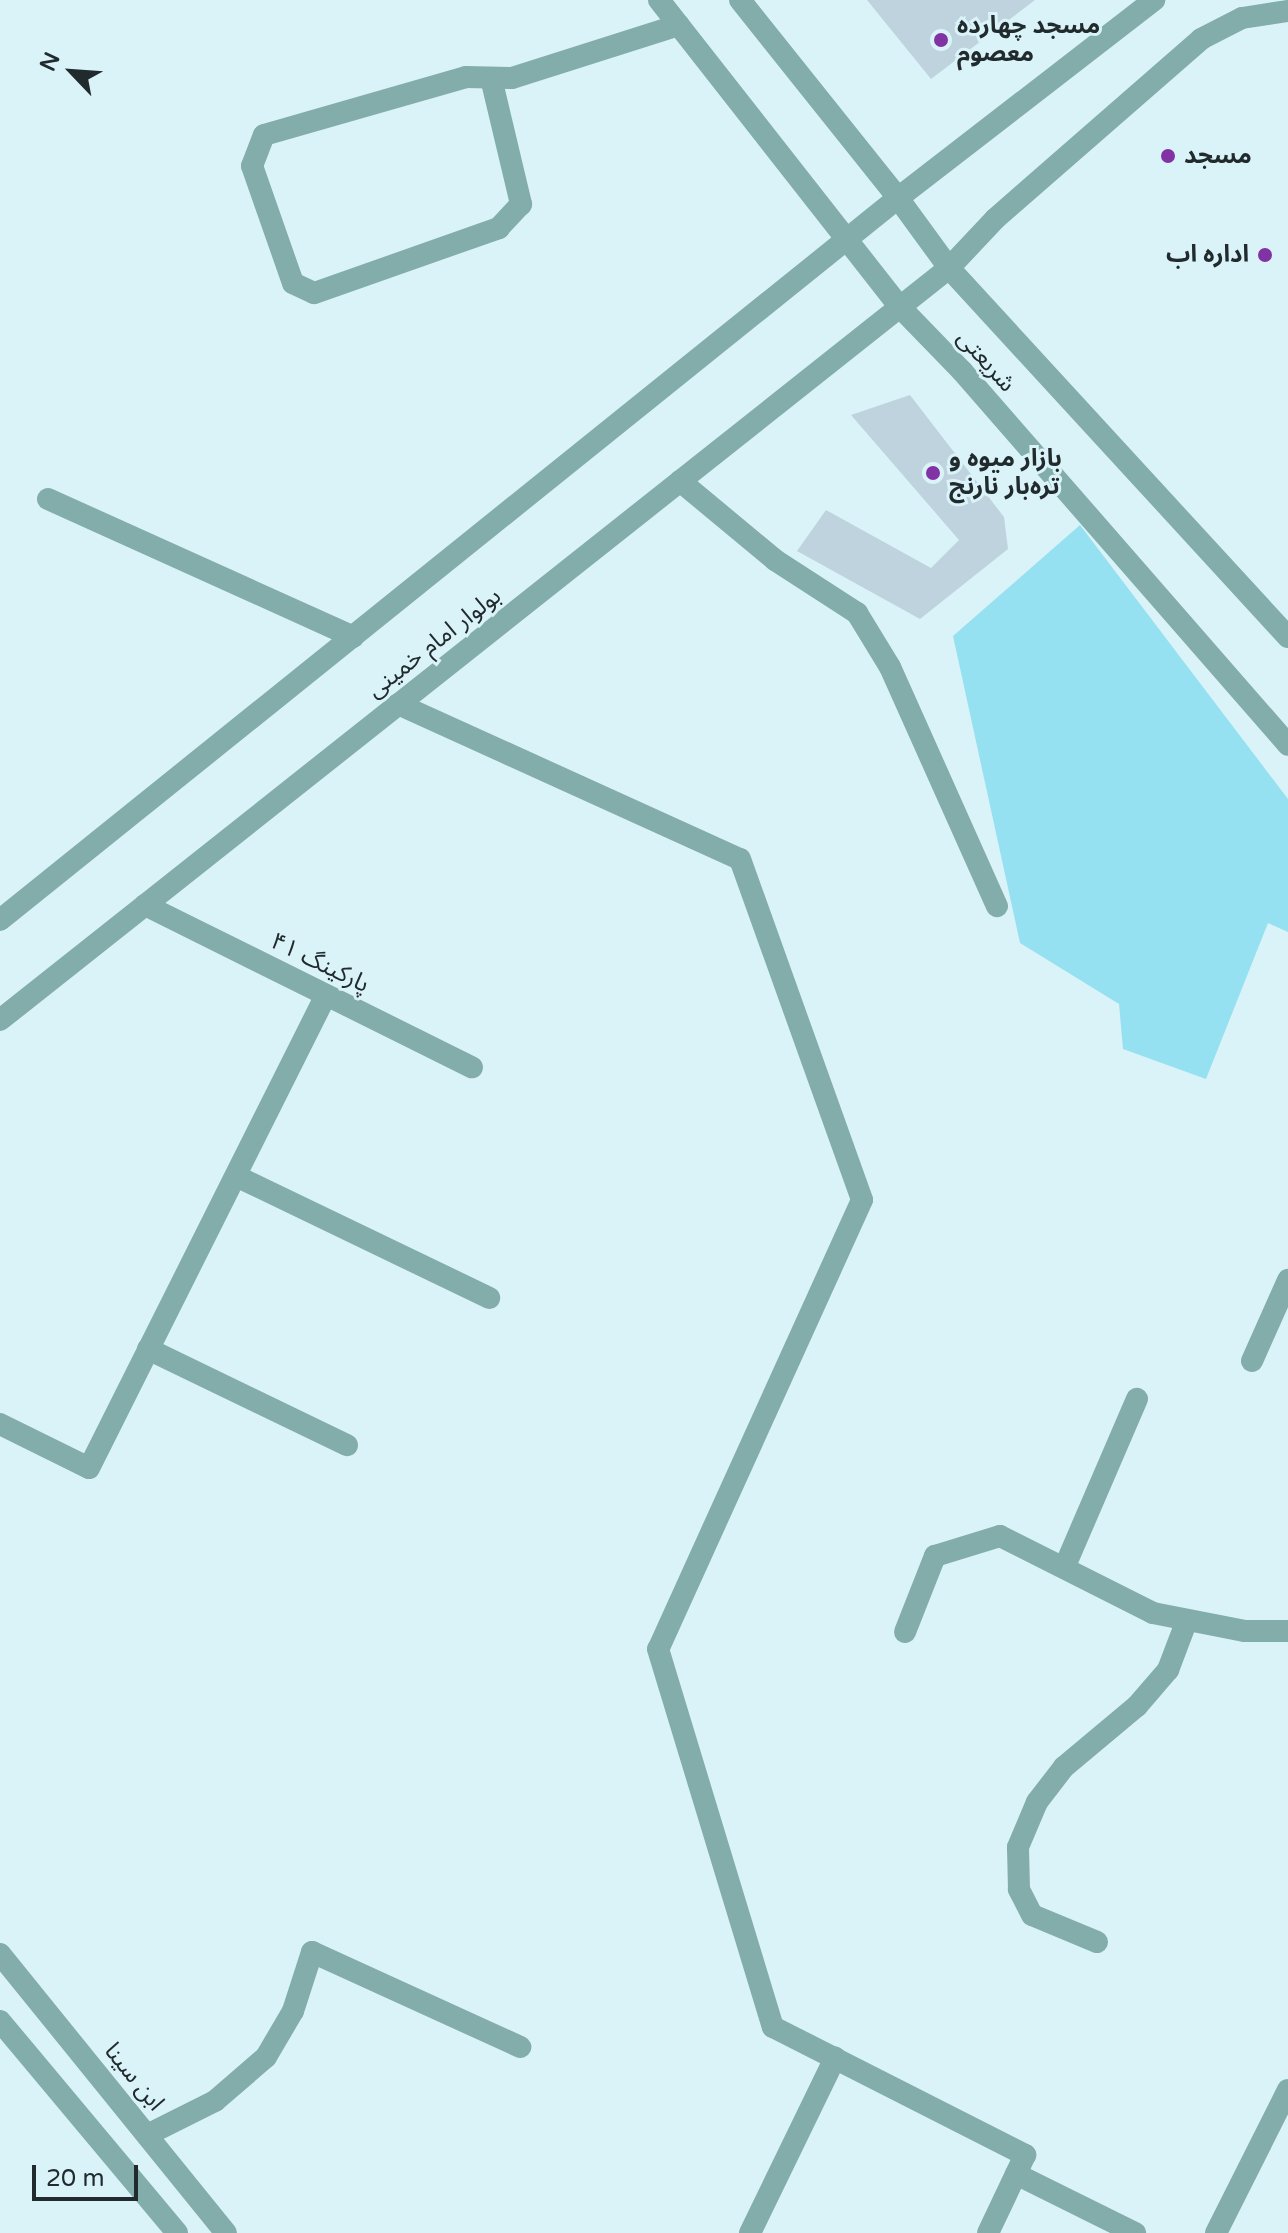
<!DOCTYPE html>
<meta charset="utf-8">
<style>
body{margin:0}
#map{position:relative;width:1288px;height:2233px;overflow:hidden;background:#daf3f8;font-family:"Varela Round","Noto Sans Arabic",sans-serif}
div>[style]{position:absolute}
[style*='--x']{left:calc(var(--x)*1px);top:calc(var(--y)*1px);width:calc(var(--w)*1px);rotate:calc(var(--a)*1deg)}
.green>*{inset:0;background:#96e1f1}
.building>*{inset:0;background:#bfd3df}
.minor>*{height:22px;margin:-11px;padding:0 11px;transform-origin:11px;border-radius:11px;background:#82adaa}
.tertiary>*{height:22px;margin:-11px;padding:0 11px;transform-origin:11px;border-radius:11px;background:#82adaa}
.dots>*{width:22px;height:22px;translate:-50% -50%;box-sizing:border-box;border:4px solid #daf3f8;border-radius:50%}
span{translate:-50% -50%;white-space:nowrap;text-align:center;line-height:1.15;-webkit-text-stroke:6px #daf3f8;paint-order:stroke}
.poi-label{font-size:24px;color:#212b2d;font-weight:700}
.left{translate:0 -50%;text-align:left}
.right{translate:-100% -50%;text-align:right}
.street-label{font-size:24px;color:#212b2d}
.north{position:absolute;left:32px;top:32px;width:80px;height:80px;-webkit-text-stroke:6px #daf3f8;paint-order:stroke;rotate:295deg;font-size:22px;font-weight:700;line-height:32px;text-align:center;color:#212b2d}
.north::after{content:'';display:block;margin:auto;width:28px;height:36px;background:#212b2d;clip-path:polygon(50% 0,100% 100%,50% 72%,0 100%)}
.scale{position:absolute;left:32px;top:2165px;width:106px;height:36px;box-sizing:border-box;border:4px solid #212b2d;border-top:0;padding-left:10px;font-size:24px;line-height:28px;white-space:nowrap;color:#212b2d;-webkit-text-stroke:6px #daf3f8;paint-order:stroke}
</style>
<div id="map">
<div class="green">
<div style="clip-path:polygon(1080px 525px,1288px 799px,1288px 932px,1268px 923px,1206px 1079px,1123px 1049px,1119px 1004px,1020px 943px,953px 636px)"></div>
</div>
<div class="building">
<div style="clip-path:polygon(867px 0,1035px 0,931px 79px)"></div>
<div style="clip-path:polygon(910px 395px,1004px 517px,1008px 549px,920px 619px,797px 551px,826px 510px,931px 568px,959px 540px,851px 415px)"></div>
</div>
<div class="minor">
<div style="--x:491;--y:78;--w:130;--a:76.6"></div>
<div style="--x:521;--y:204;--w:33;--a:133"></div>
<div style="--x:499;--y:228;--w:196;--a:160.6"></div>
<div style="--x:314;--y:293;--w:23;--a:-155"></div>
<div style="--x:293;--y:283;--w:124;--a:-109.3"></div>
<div style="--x:252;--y:166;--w:33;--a:-69"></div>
<div style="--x:264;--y:135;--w:210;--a:-16"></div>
<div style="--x:466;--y:77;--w:46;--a:1.2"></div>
<div style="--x:512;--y:78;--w:175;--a:-17.6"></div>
<div style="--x:680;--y:481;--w:124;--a:39.7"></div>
<div style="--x:775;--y:560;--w:98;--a:32.9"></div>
<div style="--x:857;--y:613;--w:63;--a:58.6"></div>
<div style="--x:890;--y:667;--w:262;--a:65.9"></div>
<div style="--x:48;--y:499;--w:335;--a:24.3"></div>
<div style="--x:398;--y:704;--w:375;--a:24.4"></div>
<div style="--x:740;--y:859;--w:362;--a:70.3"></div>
<div style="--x:862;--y:1200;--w:493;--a:114.4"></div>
<div style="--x:658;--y:1649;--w:395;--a:73.1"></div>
<div style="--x:773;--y:2027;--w:283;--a:26.9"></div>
<div style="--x:1025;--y:2155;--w:86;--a:115.4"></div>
<div style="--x:145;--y:905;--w:365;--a:26.4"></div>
<div style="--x:236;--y:1176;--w:281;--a:25.7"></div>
<div style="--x:148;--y:1349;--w:221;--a:25.8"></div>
<div style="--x:1252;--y:1361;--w:89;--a:-66"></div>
<div style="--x:0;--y:1424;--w:99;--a:26.3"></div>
<div style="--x:89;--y:1468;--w:529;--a:-63.39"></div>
<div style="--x:1065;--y:1566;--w:182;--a:-66.7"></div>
<div style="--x:905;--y:1632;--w:82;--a:-68.5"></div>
<div style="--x:935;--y:1556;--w:68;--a:-17.1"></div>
<div style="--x:1000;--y:1536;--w:171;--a:26.7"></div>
<div style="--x:1153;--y:1613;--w:94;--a:11.1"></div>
<div style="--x:1245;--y:1631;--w:43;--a:0"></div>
<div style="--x:1097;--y:1942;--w:70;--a:-157.4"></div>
<div style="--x:1032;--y:1915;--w:29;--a:-117"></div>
<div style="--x:1019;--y:1889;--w:42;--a:-91.4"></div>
<div style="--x:1018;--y:1847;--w:49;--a:-67.1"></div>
<div style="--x:1037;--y:1802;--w:44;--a:-52.4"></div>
<div style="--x:1064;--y:1767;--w:95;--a:-39.9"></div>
<div style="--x:1137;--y:1706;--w:48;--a:-49.3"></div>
<div style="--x:1168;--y:1670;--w:53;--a:-69.2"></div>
<div style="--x:147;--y:2135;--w:76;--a:-26.6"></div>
<div style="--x:215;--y:2101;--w:67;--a:-40.8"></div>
<div style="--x:266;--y:2057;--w:53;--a:-59.6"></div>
<div style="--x:293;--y:2011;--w:62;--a:-72.1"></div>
<div style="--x:312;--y:1952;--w:229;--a:24.5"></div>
<div style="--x:1016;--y:2174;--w:133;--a:26.4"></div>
<div style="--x:750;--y:2233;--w:195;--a:-64.1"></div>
<div style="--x:1216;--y:2233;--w:160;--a:-63.3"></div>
</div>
<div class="tertiary">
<div style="--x:659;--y:0;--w:389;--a:51.9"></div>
<div style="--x:899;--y:306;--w:91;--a:45.9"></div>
<div style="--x:962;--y:371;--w:496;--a:48.9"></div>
<div style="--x:740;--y:0;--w:253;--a:51.4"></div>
<div style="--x:898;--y:198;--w:87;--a:53.9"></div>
<div style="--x:949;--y:268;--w:501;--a:47.43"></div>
<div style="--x:0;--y:920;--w:1152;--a:-38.8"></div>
<div style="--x:898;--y:198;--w:324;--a:-37.7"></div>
<div style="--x:0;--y:1020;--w:1211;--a:-38.39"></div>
<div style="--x:949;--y:268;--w:67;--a:-46.8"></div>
<div style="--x:995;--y:219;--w:274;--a:-41.1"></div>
<div style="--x:1201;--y:39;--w:46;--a:-27.1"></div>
<div style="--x:1242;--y:18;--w:47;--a:-8.7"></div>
<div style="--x:0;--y:1954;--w:359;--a:51"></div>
<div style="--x:0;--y:2021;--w:276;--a:50.1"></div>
</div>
<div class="dots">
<div style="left:941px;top:40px;background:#8233a3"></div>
<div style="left:1168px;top:156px;background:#8233a3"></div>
<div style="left:1265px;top:255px;background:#8233a3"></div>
<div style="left:933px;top:473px;background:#8233a3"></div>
</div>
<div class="poi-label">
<span class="left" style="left:957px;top:40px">مسجد چهارده<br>معصوم</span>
<span class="left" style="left:1184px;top:156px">مسجد</span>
<span class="right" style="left:1249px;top:255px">اداره اب</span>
<span class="left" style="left:949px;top:473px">بازار میوه و<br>تره‌بار نارنج</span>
</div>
<div class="street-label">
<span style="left:986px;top:361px;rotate:48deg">شریعتی</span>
<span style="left:434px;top:643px;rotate:-38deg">بولوار امام خمینی</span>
<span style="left:320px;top:963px;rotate:26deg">پارکینگ ۴۱</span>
<span style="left:134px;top:2077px;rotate:51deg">ابن سینا</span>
</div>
<div class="north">N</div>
<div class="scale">20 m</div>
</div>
